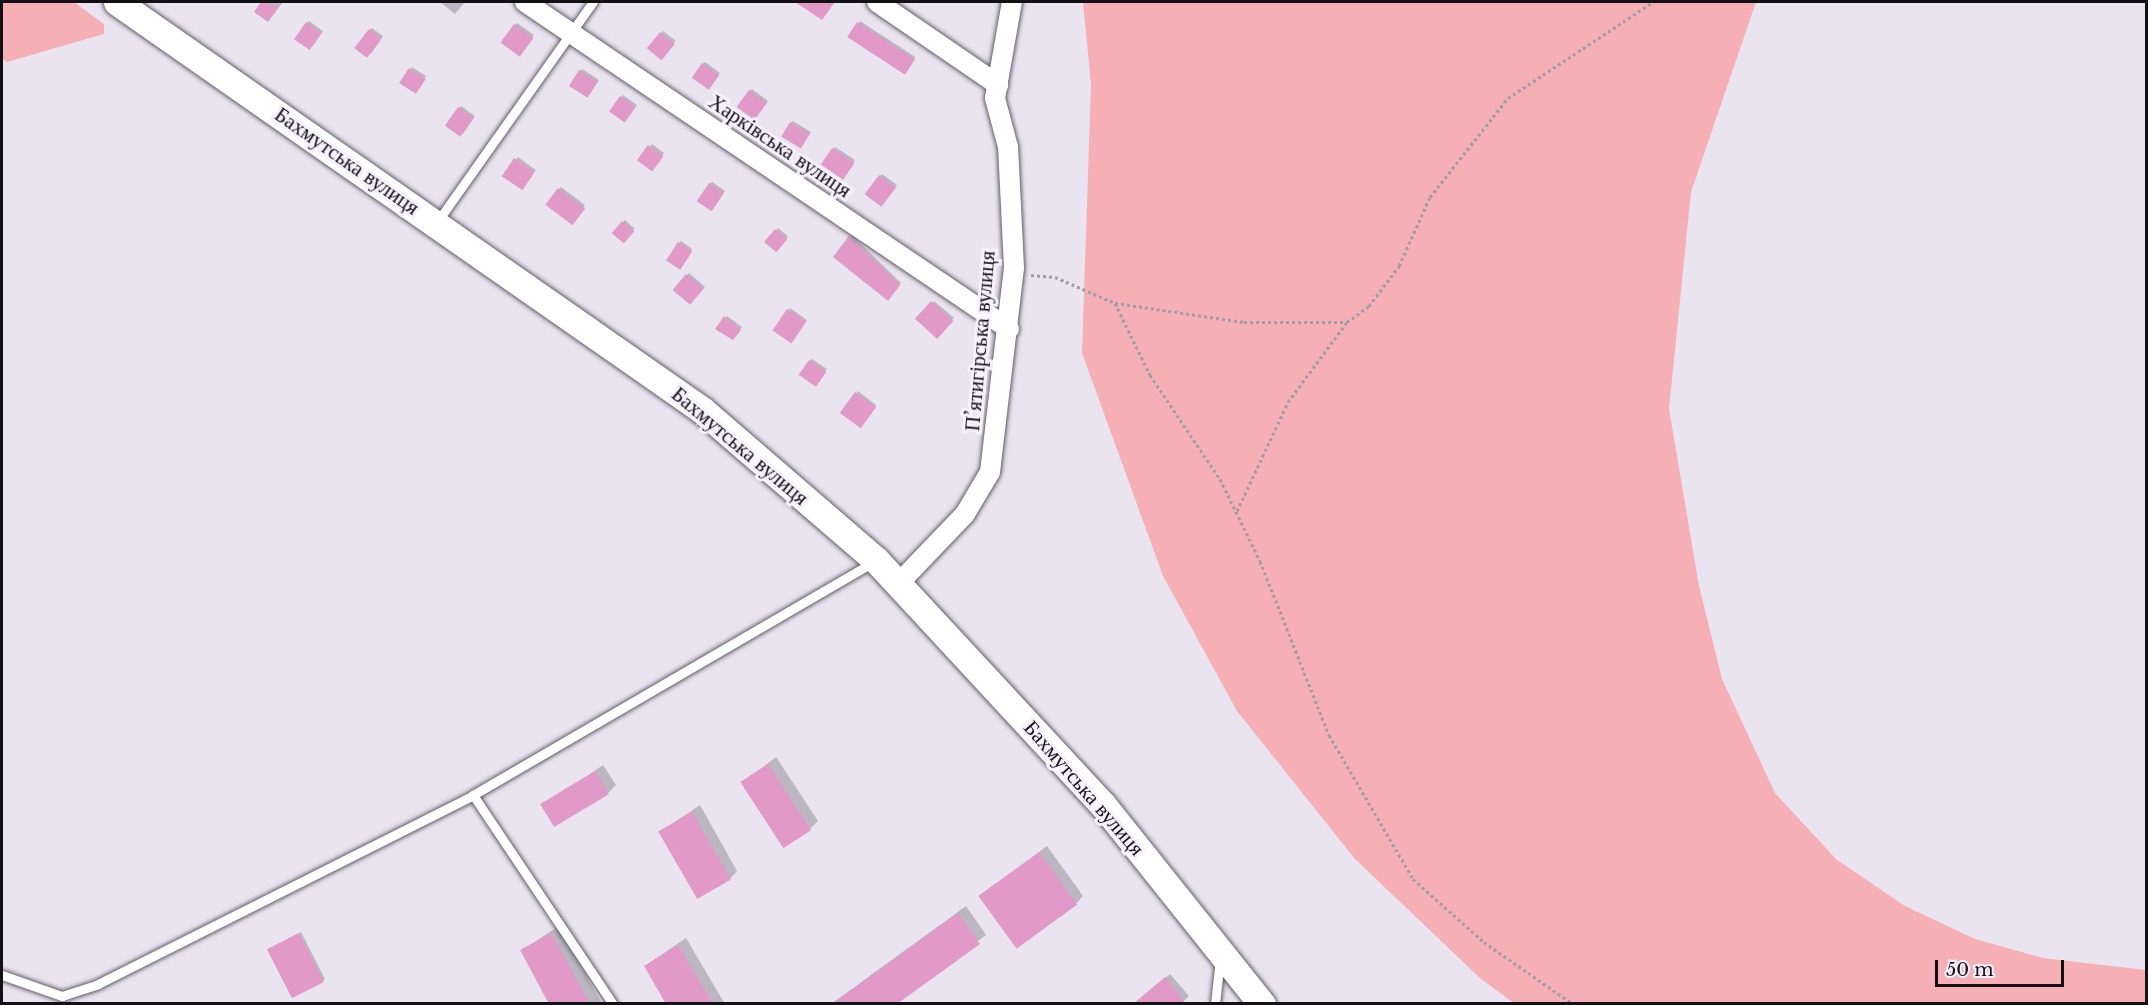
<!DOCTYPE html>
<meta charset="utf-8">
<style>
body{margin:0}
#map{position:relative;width:2148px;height:1005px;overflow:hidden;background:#eae4f0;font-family:"Libre Baskerville",serif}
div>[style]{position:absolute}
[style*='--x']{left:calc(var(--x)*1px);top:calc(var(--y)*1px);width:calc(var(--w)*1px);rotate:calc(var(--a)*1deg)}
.green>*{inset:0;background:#f5afb5}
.shadow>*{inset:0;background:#0003;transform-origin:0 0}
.building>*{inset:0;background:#e199c7;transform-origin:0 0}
.path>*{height:3px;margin-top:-1.5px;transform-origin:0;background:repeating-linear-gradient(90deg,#a19ca5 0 3px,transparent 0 6px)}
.roads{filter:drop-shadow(0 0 2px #635d68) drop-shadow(0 0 2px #635d68)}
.service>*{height:9px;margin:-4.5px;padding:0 4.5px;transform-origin:4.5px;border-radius:4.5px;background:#fff}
.minor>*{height:20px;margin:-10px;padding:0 10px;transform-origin:10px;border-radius:10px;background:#fff}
.secondary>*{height:27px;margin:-13.5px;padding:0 13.5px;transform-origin:13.5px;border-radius:13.5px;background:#fff}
span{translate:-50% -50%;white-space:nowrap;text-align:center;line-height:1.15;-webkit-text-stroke:6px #f7f1fd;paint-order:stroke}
.street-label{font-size:21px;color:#131115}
.frame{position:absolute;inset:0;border:3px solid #131115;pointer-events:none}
.scale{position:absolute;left:1935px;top:960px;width:129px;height:27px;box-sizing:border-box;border:3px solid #131115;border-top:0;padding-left:8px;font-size:18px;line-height:21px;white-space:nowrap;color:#131115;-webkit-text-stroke:4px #f7f1fd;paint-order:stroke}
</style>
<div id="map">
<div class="green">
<div style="clip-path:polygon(2px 2px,74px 2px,104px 24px,104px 34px,7px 62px,2px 58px)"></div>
<div style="clip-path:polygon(1083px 2px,1756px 2px,1691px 192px,1669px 409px,1699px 586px,1722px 679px,1775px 793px,1837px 860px,1905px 906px,1975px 939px,2043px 958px,2146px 970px,2146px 1003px,1515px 1004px,1481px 979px,1355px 859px,1237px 711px,1163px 576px,1082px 353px,1091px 84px)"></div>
</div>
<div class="shadow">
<div style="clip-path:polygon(263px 2px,283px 2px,273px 15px,256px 11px)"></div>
<div style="clip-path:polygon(440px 2px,465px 2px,455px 14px)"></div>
<div style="clip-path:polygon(309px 21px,323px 31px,312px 47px,307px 23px)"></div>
<div style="left:860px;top:21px;width:66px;height:19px;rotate:33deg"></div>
<div style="clip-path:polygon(517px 23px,534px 35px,522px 52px,515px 25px)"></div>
<div style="clip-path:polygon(372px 28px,383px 36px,371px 54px,370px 30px)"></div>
<div style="left:663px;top:31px;width:16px;height:22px;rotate:38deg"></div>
<div style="clip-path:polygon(705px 62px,720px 73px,711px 86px,703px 64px)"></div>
<div style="clip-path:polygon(412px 67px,426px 76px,417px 91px,401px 83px)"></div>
<div style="clip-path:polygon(582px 69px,599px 80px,589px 95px,580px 71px)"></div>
<div style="clip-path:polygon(752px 89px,768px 101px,757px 116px,750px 91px)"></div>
<div style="clip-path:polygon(623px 95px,637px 105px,627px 119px,611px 111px)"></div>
<div style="clip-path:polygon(461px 106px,475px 116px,463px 134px,459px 108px)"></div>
<div style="clip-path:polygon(793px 121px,811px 132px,802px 145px,791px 123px)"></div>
<div style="clip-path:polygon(652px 144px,664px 153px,654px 167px,639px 159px)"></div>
<div style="clip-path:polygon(835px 147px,855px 160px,845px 175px,833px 149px)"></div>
<div style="left:518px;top:157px;width:22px;height:24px;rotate:36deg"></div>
<div style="clip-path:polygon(882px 174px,897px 185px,883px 204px,880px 176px)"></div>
<div style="clip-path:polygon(712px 182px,725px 191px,714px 207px,710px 184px)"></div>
<div style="left:561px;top:187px;width:30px;height:23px;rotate:37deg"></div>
<div style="left:625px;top:220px;width:13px;height:17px;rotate:42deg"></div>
<div style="left:778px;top:228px;width:13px;height:18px;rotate:39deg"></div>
<div style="clip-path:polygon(852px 235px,901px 283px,888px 299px,850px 237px)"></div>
<div style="clip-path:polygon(681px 241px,692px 249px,680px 266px,667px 260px)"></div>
<div style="left:689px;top:273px;width:21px;height:22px;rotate:41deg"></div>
<div style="left:934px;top:301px;width:26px;height:25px;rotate:40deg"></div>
<div style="clip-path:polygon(790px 308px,807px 320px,793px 339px,774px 329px)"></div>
<div style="clip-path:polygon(727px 316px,742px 327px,735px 336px,726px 317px)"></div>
<div style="clip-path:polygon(812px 359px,827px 369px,817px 383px,810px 361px)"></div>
<div style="left:858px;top:391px;width:23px;height:27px;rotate:38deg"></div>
<div style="clip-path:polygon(776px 757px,818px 821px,810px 829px,742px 783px)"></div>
<div style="clip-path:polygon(603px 765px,616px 785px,608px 793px,543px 806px)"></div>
<div style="clip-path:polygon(700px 805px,737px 871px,730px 879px,660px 832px)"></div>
<div style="clip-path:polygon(1047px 846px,1083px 896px,1076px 904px,980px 897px)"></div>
<div style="clip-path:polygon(966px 906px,986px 935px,894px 1004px,831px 1004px)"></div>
<div style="clip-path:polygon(559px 926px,602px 1004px,551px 1004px,522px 950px)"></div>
<div style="clip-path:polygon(301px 932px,325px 979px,323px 981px,271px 948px)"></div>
<div style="clip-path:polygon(686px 938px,725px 1004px,668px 1004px,645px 966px)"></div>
<div style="clip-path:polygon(1170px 974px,1189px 996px,1184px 1001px,1142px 997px)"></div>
</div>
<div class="building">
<div style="clip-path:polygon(261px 2px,279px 7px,268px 22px,254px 12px)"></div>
<div style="clip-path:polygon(795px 2px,835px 2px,822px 20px)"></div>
<div style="left:306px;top:22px;width:19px;height:21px;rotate:35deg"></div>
<div style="left:857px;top:22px;width:69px;height:18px;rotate:33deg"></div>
<div style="left:514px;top:24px;width:24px;height:23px;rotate:36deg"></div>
<div style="left:369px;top:29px;width:16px;height:24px;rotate:38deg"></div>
<div style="left:660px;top:32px;width:19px;height:21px;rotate:39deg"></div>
<div style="left:702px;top:63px;width:21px;height:18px;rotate:35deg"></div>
<div style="left:409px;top:68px;width:20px;height:18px;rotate:33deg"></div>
<div style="left:579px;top:70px;width:22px;height:19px;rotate:32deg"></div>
<div style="left:749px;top:90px;width:22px;height:21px;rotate:36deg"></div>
<div style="left:620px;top:96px;width:19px;height:19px;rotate:35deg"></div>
<div style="left:458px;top:107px;width:19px;height:23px;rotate:35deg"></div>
<div style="left:790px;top:122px;width:23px;height:17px;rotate:31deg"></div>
<div style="left:648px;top:145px;width:19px;height:19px;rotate:36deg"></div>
<div style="left:832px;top:148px;width:27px;height:20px;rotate:34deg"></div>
<div style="left:514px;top:158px;width:25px;height:22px;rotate:34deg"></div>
<div style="left:879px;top:175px;width:21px;height:24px;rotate:37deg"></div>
<div style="left:709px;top:183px;width:18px;height:22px;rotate:34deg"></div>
<div style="left:558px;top:188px;width:34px;height:21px;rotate:37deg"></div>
<div style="left:622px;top:221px;width:16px;height:16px;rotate:40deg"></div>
<div style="left:775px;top:229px;width:16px;height:17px;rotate:40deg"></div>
<div style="clip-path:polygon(849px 236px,900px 285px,888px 301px,833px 257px)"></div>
<div style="left:678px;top:242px;width:17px;height:22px;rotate:33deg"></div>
<div style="left:686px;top:274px;width:23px;height:21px;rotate:40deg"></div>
<div style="left:931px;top:301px;width:30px;height:24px;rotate:42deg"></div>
<div style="left:787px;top:309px;width:23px;height:26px;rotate:34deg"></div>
<div style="clip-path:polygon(724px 316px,741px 330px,733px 340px,715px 329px)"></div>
<div style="left:809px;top:360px;width:21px;height:18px;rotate:35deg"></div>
<div style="left:855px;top:392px;width:26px;height:26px;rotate:36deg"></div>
<div style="left:768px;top:764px;width:79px;height:33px;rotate:57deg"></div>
<div style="left:595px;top:771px;width:27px;height:64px;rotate:59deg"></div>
<div style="left:692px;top:812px;width:78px;height:39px;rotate:60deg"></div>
<div style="left:1039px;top:852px;width:65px;height:75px;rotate:54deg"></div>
<div style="clip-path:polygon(958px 913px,980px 944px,897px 1004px,832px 1004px)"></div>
<div style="left:299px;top:933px;width:55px;height:36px;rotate:63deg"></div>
<div style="clip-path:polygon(551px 933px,590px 1004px,549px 1004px,520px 950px)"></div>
<div style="clip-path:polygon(678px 945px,713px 1004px,666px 1004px,644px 966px)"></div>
<div style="clip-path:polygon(1165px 977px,1186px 1004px,1133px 1004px)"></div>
</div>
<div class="path">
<div style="--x:1031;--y:275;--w:24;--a:5"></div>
<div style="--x:1055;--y:277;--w:65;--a:23.4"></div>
<div style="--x:1115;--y:303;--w:80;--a:64.1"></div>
<div style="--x:1150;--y:375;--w:125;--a:56.1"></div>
<div style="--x:1220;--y:479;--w:91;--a:64"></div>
<div style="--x:1260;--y:561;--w:187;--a:68.4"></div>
<div style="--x:1329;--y:735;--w:167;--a:59.7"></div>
<div style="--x:1413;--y:879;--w:95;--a:41.6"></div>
<div style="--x:1484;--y:942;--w:108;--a:34.9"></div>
<div style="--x:1115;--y:303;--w:130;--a:8.4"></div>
<div style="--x:1244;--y:322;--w:103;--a:0"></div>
<div style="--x:1347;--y:322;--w:27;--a:-36"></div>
<div style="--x:1369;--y:306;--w:50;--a:-53.1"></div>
<div style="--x:1399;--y:266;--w:76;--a:-65.8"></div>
<div style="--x:1430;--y:197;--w:126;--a:-51.8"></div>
<div style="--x:1508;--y:98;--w:174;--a:-33.5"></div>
<div style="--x:1237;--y:511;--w:120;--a:-64.9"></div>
<div style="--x:1288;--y:402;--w:99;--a:-53.6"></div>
</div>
<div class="roads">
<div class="service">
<div style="--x:437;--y:222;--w:270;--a:-54.7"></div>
<div style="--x:473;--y:795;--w:252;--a:56.2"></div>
<div style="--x:2;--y:975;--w:64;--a:19.3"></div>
<div style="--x:62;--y:996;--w:38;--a:-18"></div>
<div style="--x:98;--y:984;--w:420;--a:-26.7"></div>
<div style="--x:473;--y:795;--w:463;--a:-30.2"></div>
<div style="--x:1215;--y:1004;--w:45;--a:-83.7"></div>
</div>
<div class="minor">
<div style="--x:525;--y:2;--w:584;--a:34.04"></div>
<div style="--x:877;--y:2;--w:147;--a:34.4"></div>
<div style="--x:900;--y:582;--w:94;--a:-46.3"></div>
<div style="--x:965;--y:514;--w:49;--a:-59.2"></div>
<div style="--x:990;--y:472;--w:205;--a:-83.3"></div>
<div style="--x:1014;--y:268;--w:121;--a:-92.8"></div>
<div style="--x:1008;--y:147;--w:51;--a:-104.9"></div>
<div style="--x:995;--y:98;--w:97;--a:-80"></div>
</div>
<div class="secondary">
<div style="--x:117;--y:2;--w:713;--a:34.89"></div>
<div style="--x:702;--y:410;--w:230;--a:40.8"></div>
<div style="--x:876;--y:560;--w:334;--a:47.2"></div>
<div style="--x:1103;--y:805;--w:255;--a:51.4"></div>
</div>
</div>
<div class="street-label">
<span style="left:780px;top:146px;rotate:34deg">Харківська вулиця</span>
<span style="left:347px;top:161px;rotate:35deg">Бахмутська вулиця</span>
<span style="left:980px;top:341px;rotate:-85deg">П’ятигірська вулиця</span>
<span style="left:740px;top:446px;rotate:40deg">Бахмутська вулиця</span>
<span style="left:1084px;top:788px;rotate:49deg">Бахмутська вулиця</span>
</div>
<div class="frame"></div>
<div class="scale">50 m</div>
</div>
